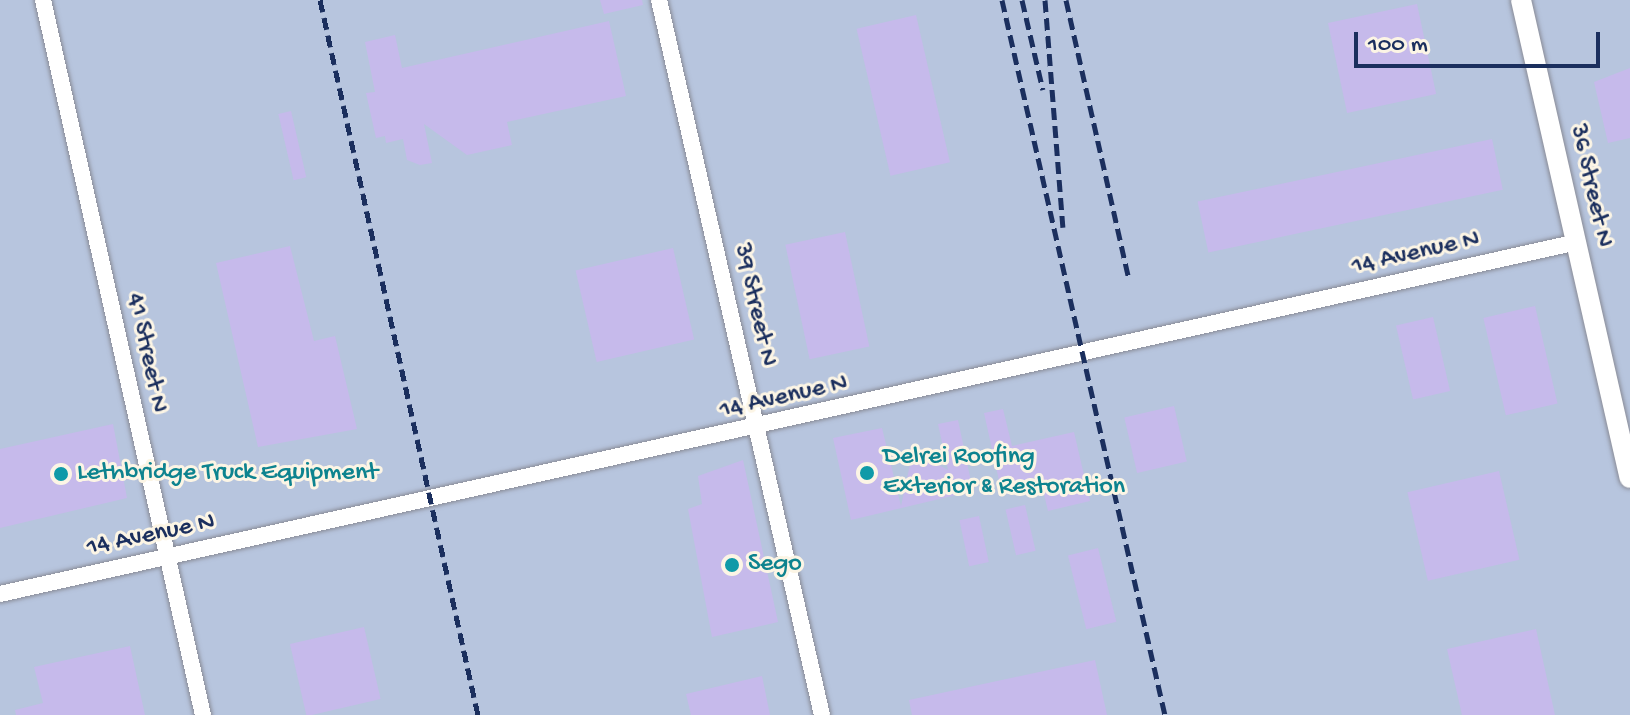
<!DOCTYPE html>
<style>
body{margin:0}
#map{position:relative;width:1630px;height:715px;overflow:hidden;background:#f7e7cf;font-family:"Gochi Hand",sans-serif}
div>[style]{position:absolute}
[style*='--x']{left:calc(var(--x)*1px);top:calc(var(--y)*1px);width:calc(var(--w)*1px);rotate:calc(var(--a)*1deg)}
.industrial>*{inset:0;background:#b7c5de;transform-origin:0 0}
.building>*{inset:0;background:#c6baeb;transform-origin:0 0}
.roads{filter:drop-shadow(0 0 2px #898b96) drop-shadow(0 0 2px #898b96)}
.minor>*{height:16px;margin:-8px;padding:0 8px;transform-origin:8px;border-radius:8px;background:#fff}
.tertiary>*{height:20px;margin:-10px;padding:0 10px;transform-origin:10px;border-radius:10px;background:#fff}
.rail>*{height:5px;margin-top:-2.5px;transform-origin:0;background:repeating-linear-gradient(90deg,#1b2f5e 0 12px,transparent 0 18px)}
.dots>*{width:22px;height:22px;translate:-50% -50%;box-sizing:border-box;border:4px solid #fcf5e5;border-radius:50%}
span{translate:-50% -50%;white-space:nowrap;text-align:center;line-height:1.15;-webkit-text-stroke:6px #fcf5e5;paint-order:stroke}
.street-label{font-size:26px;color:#1b2f5e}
.culture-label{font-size:26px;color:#0d838f}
.left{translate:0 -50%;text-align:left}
.scale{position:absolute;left:1354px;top:32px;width:246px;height:36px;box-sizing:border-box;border:4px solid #1b2f5e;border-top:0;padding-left:10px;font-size:24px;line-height:28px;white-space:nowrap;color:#1b2f5e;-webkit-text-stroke:6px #fcf5e5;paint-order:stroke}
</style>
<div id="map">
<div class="industrial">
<div style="left:0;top:0;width:1630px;height:715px"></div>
</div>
<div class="building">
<div style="clip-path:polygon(600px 0,642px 0,643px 5px,604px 14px)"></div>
<div style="left:1417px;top:4px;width:92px;height:91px;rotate:78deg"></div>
<div style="left:916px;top:15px;width:151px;height:61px;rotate:77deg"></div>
<div style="clip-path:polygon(609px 21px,626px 96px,507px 122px,512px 145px,467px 155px,424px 124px,432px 163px,420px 165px,407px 160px,403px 139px,386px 143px,385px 136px,376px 138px,366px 93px,375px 92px,365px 42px,395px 35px,402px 68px)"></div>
<div style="clip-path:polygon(1630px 68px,1630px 138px,1608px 143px,1594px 82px)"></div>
<div style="left:291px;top:111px;width:68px;height:13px;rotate:77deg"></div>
<div style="left:1492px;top:139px;width:52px;height:301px;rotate:78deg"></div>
<div style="left:845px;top:232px;width:117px;height:61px;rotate:78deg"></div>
<div style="clip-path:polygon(290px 246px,314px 341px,335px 336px,357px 429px,258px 447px,216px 263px)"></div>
<div style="left:673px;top:248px;width:94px;height:100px;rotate:77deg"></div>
<div style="left:1535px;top:306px;width:100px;height:53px;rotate:77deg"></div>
<div style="left:1433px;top:317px;width:76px;height:38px;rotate:77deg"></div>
<div style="left:1174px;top:406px;width:57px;height:51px;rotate:77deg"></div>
<div style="clip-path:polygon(1003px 409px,1012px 446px,1074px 432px,1090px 501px,1048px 511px,1040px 477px,1000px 485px,984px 413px)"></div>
<div style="clip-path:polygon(958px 420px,973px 491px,851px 520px,833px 438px,882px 428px,901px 506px,913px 451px,948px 470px,938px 424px)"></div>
<div style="clip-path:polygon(113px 424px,127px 498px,0 528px,0 449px)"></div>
<div style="clip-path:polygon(743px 460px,778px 622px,712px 637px,688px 509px,702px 504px,698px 476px)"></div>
<div style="left:1499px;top:471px;width:91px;height:94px;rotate:77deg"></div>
<div style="left:1025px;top:505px;width:47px;height:20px;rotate:77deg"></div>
<div style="left:979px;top:516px;width:47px;height:20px;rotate:78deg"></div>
<div style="left:1098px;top:548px;width:76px;height:31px;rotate:76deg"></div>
<div style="left:364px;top:627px;width:74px;height:76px;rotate:77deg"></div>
<div style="clip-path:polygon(1536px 629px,1555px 715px,1462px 715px,1447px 649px)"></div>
<div style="clip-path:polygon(130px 646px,145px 715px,16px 715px,15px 710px,43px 703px,34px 667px)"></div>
<div style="clip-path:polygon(1095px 660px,1107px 715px,912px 715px,909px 700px)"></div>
<div style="clip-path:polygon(762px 676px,770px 715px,691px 715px,686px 694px)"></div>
</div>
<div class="roads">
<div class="minor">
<div style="--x:43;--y:0;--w:733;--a:77.39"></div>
<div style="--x:659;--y:0;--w:733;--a:77.16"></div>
<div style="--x:0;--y:594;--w:1616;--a:-12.58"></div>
</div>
<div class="tertiary">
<div style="--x:1521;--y:0;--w:490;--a:77.2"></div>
</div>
</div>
<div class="rail">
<div style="--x:320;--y:0;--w:732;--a:77.54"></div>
<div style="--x:1002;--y:0;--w:733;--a:77.16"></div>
<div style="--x:1022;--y:0;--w:92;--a:76.9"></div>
<div style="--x:1045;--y:0;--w:228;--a:85.5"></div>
<div style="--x:1066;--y:0;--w:287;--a:77.3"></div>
</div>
<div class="dots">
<div style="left:867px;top:473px;background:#0f9aa8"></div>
<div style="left:61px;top:474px;background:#0f9aa8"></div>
<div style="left:732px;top:565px;background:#0f9aa8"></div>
</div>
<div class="street-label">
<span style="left:1590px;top:186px;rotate:77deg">36 Street N</span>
<span style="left:1416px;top:254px;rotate:-13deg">14 Avenue N</span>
<span style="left:754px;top:305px;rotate:77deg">39 Street N</span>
<span style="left:146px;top:353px;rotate:78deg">41 Street N</span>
<span style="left:784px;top:398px;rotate:-13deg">14 Avenue N</span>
<span style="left:151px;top:536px;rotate:-12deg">14 Avenue N</span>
</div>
<div class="culture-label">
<span class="left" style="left:883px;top:473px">Delrei Roofing<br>Exterior &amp; Restoration</span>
<span class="left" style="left:77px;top:474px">Lethbridge Truck Equipment</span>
<span class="left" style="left:748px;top:565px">Sego</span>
</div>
<div class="scale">100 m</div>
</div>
